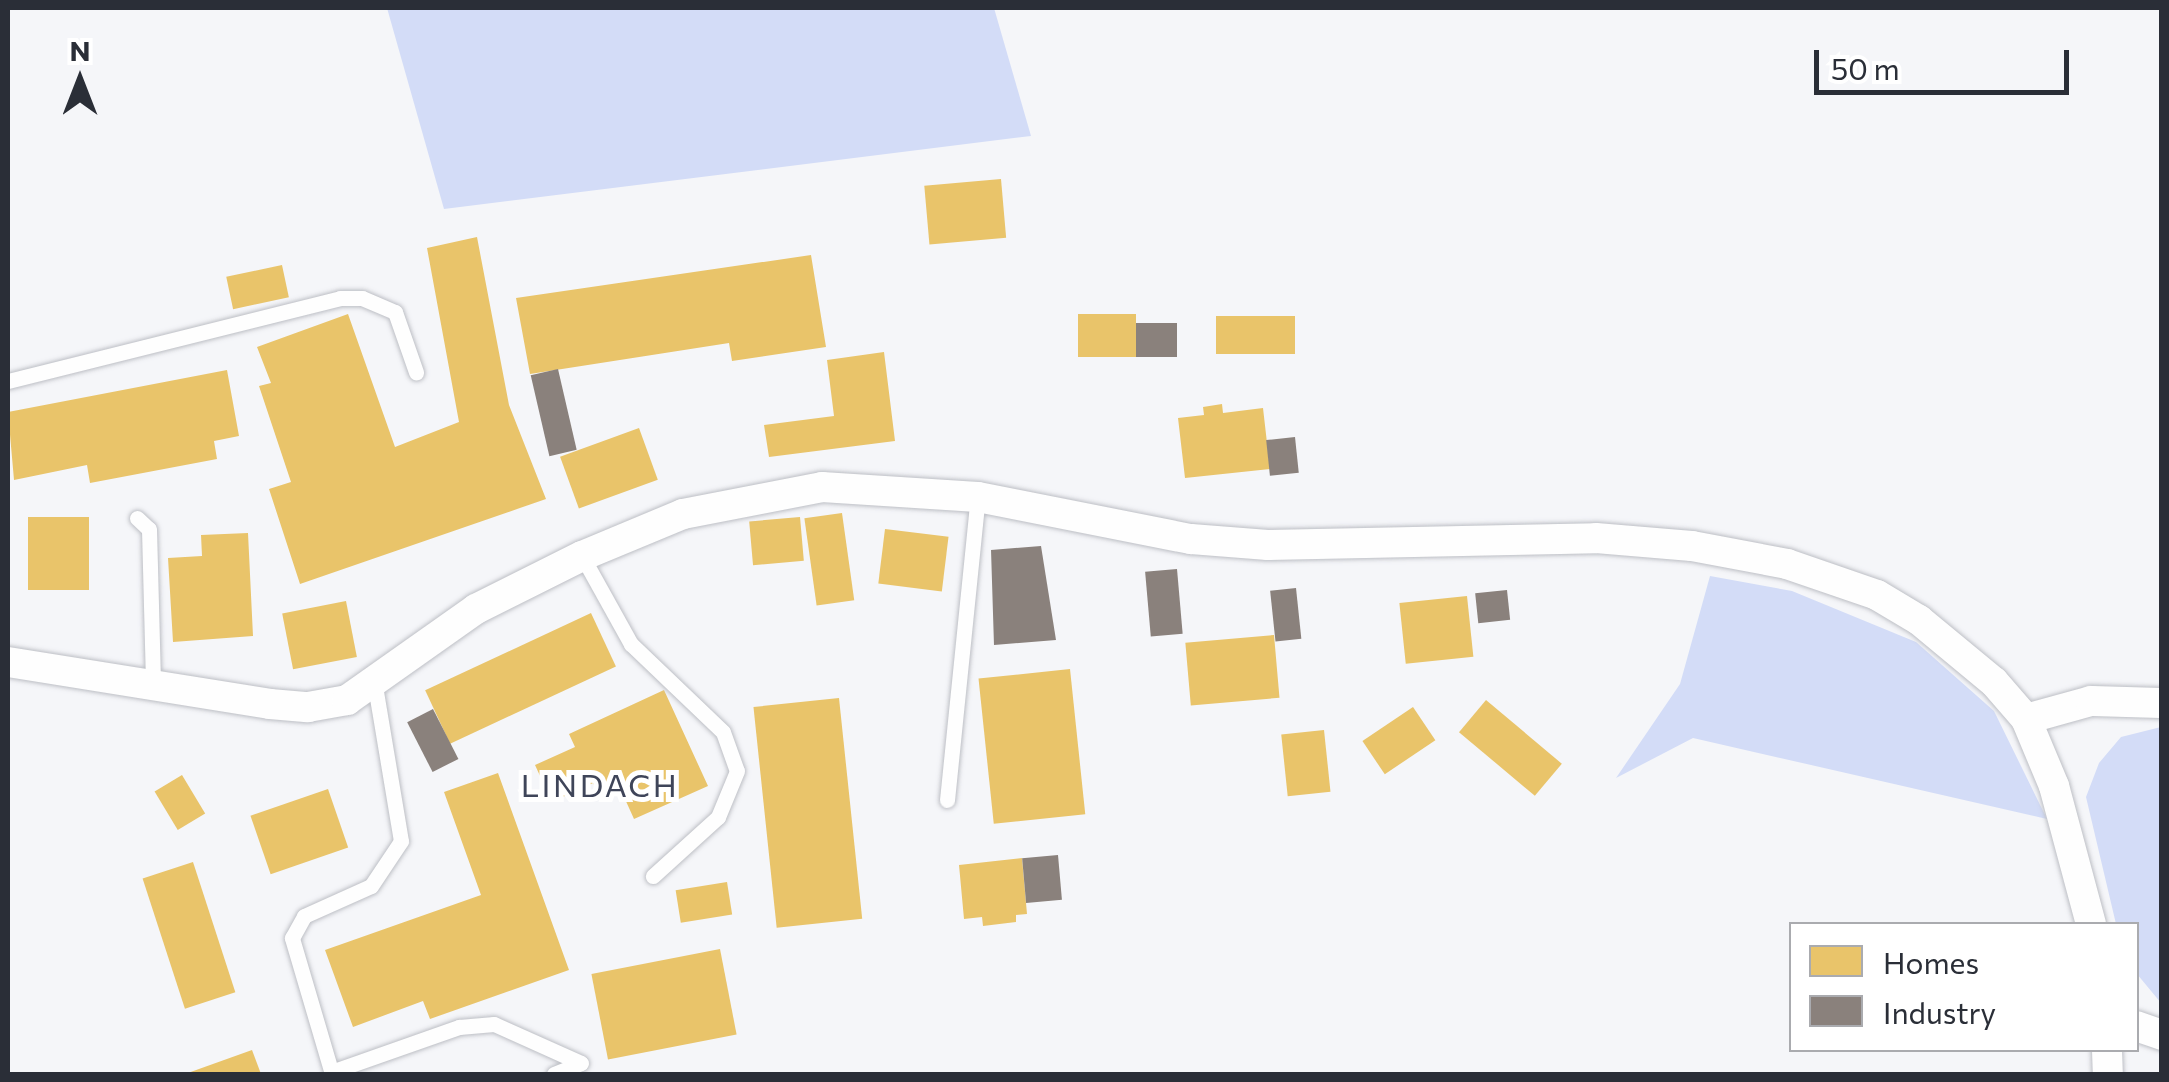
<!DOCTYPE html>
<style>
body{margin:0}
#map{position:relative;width:2169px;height:1082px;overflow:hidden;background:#f5f6f9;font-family:Commissioner,sans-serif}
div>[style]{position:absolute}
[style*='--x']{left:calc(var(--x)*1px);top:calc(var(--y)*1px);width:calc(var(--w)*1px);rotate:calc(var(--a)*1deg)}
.green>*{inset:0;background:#d3dcf7}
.homes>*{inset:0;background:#e9c46a;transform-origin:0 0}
.industry>*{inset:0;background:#8a817c;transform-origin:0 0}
.roads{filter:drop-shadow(0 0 2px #bdbfc5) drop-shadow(0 0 2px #bdbfc5)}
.service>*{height:15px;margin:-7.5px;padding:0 7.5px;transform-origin:7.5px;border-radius:7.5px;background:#fefefe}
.minor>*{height:30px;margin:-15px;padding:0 15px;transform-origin:15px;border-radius:15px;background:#fefefe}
span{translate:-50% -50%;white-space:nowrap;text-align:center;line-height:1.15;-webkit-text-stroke:10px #fff;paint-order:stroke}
.quarter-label{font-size:32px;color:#3f4559;letter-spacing:2.5px}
.frame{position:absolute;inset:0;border:10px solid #2a2e37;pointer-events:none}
.legend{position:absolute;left:1789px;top:922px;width:350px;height:130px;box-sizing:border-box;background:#fff;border:2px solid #aaabaf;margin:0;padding:12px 18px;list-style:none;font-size:30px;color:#2a2e37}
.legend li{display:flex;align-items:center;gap:20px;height:50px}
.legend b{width:50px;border:2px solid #aaabaf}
.north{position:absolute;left:30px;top:30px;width:100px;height:100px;-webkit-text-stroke:8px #fff;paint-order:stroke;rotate:0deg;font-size:28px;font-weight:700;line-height:40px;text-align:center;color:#2a2e37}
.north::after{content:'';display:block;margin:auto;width:35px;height:45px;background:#2a2e37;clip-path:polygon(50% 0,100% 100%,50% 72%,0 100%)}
.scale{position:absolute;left:1814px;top:50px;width:255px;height:45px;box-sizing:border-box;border:5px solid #2a2e37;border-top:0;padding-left:12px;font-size:30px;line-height:35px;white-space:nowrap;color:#2a2e37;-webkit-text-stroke:8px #fff;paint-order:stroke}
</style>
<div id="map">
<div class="green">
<div style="clip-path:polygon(387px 8px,994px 8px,1031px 136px,444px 209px)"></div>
<div style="clip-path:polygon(1710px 576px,1792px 591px,1916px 642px,1994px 711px,2047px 819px,1693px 738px,1616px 778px,1680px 684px)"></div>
<div style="clip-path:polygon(2161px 727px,2162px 727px,2161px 1003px,2137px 974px,2136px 924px,2116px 924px,2086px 797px,2099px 763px,2121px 737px)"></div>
</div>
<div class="homes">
<div style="left:1001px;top:179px;width:59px;height:77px;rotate:85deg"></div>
<div style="clip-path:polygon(477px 237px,509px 405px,546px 499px,300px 584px,269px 489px,291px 482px,259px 386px,271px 383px,257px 347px,348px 314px,395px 447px,459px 422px,427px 248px)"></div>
<div style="clip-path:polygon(811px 255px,826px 347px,732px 361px,729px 343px,530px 374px,516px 298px)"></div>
<div style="left:282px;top:265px;width:33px;height:57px;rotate:78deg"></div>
<div style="left:1136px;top:314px;width:43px;height:58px;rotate:90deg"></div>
<div style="left:1295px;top:316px;width:38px;height:79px;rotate:90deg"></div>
<div style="clip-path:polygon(884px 352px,895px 441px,769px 457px,764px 425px,834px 416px,827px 360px)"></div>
<div style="clip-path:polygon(227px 370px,239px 436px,214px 441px,217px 459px,90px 483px,87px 465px,14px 480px,8px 412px)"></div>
<div style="clip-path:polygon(1222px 404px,1223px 413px,1263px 408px,1270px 469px,1185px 478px,1178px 418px,1204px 415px,1203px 407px)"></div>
<div style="left:639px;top:428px;width:55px;height:84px;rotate:70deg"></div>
<div style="left:842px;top:513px;width:88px;height:38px;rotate:82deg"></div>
<div style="left:28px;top:517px;width:61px;height:73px"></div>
<div style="left:800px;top:517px;width:44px;height:51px;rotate:85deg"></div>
<div style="left:885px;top:529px;width:64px;height:55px;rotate:7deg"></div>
<div style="clip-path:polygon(248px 533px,253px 636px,173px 642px,168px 558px,202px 556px,201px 535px)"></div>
<div style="left:1467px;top:596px;width:61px;height:68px;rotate:84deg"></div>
<div style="left:346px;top:601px;width:57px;height:65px;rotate:79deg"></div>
<div style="left:591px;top:613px;width:59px;height:183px;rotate:65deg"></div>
<div style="left:1274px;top:635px;width:63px;height:89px;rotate:85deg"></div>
<div style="left:1070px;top:669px;width:146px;height:92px;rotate:84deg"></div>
<div style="clip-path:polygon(664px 690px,708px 786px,634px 819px,620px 788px,600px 797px,593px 783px,552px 802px,535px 765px,575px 747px,569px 734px)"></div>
<div style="left:839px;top:698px;width:222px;height:86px;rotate:84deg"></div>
<div style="left:1486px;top:700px;width:99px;height:42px;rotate:40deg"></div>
<div style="left:1413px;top:707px;width:40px;height:61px;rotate:56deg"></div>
<div style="left:1324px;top:730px;width:62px;height:43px;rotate:84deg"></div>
<div style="clip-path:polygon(498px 773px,569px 970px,430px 1019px,423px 1001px,353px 1027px,325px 950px,481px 895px,444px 792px)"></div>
<div style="left:182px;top:775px;width:45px;height:32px;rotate:59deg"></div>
<div style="left:328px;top:789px;width:62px;height:82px;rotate:71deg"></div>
<div style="clip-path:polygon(1022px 858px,1027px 914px,1016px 915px,1016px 922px,983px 926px,982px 917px,964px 919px,959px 865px)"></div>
<div style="left:193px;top:862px;width:137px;height:53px;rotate:72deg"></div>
<div style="left:727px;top:882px;width:33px;height:52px;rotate:81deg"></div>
<div style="left:720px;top:949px;width:87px;height:131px;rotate:79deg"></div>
<div style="clip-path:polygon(252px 1050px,261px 1074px,185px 1074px)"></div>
</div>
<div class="industry">
<div style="left:1136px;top:323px;width:41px;height:34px"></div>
<div style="left:558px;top:369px;width:83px;height:28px;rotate:77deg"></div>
<div style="left:1295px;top:437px;width:36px;height:29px;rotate:84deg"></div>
<div style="clip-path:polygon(1041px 546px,1056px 640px,994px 645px,991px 550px)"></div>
<div style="left:1177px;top:569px;width:65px;height:32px;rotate:85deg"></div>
<div style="left:1296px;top:588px;width:51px;height:26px;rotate:84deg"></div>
<div style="left:1507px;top:590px;width:30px;height:32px;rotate:84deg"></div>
<div style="left:433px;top:709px;width:56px;height:29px;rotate:63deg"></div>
<div style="left:1058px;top:855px;width:45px;height:36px;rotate:85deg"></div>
</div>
<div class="roads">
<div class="service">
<div style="--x:8;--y:381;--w:342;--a:-14"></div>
<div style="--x:340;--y:298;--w:22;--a:0"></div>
<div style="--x:362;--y:298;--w:36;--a:23"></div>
<div style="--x:395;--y:312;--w:64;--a:70.7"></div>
<div style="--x:137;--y:518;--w:16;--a:43"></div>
<div style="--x:149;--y:529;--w:154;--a:88.5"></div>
<div style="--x:582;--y:556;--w:101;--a:60.9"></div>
<div style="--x:631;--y:644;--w:127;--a:43.7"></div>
<div style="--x:723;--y:732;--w:41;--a:70.3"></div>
<div style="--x:737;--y:771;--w:50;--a:112.4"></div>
<div style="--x:718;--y:817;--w:88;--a:137.8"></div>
<div style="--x:947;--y:800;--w:305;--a:-84.2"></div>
<div style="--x:331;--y:1072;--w:136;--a:-19.4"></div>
<div style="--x:459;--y:1027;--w:35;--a:-5"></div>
<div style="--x:494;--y:1024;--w:95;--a:24.1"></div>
<div style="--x:332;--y:1074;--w:142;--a:-106.4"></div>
<div style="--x:292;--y:938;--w:25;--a:-61"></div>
<div style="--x:304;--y:916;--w:73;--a:-24.1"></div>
<div style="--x:371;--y:886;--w:54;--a:-56.3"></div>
<div style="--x:401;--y:841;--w:157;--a:-99.5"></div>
<div style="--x:554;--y:1074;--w:29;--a:-22"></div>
</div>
<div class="minor">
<div style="--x:8;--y:662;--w:265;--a:9.1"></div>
<div style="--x:270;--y:704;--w:38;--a:5"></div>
<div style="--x:308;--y:707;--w:40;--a:-10"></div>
<div style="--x:347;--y:700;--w:158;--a:-35.2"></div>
<div style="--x:476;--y:609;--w:119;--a:-26.6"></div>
<div style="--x:582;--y:556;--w:109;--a:-22.6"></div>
<div style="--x:683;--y:514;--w:142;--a:-11"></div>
<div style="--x:822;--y:487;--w:156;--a:3.7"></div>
<div style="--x:978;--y:497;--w:217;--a:11.2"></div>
<div style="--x:1191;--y:539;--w:77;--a:4.5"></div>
<div style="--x:1268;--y:545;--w:328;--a:-1.2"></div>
<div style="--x:1596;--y:538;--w:96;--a:4.8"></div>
<div style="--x:1692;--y:546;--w:97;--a:10.7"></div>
<div style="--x:1787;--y:564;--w:95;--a:19"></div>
<div style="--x:1877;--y:595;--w:49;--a:30.8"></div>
<div style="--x:1919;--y:620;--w:97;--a:39.6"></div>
<div style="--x:1994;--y:682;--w:49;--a:49.1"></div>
<div style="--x:2026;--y:719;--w:73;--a:67.3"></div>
<div style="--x:2054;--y:786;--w:143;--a:75"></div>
<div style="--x:2026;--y:719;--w:67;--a:-15.5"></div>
<div style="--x:2091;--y:701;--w:71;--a:1.6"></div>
<div style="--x:2136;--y:1026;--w:28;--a:19"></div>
<div style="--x:2107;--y:1050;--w:24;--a:88"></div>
</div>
</div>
<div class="quarter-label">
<span style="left:600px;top:784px">LINDACH</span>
</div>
<div class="frame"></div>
<ul class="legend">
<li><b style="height:28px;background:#e9c46a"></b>Homes</li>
<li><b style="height:28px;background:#8a817c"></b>Industry</li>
</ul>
<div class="north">N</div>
<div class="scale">50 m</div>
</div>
